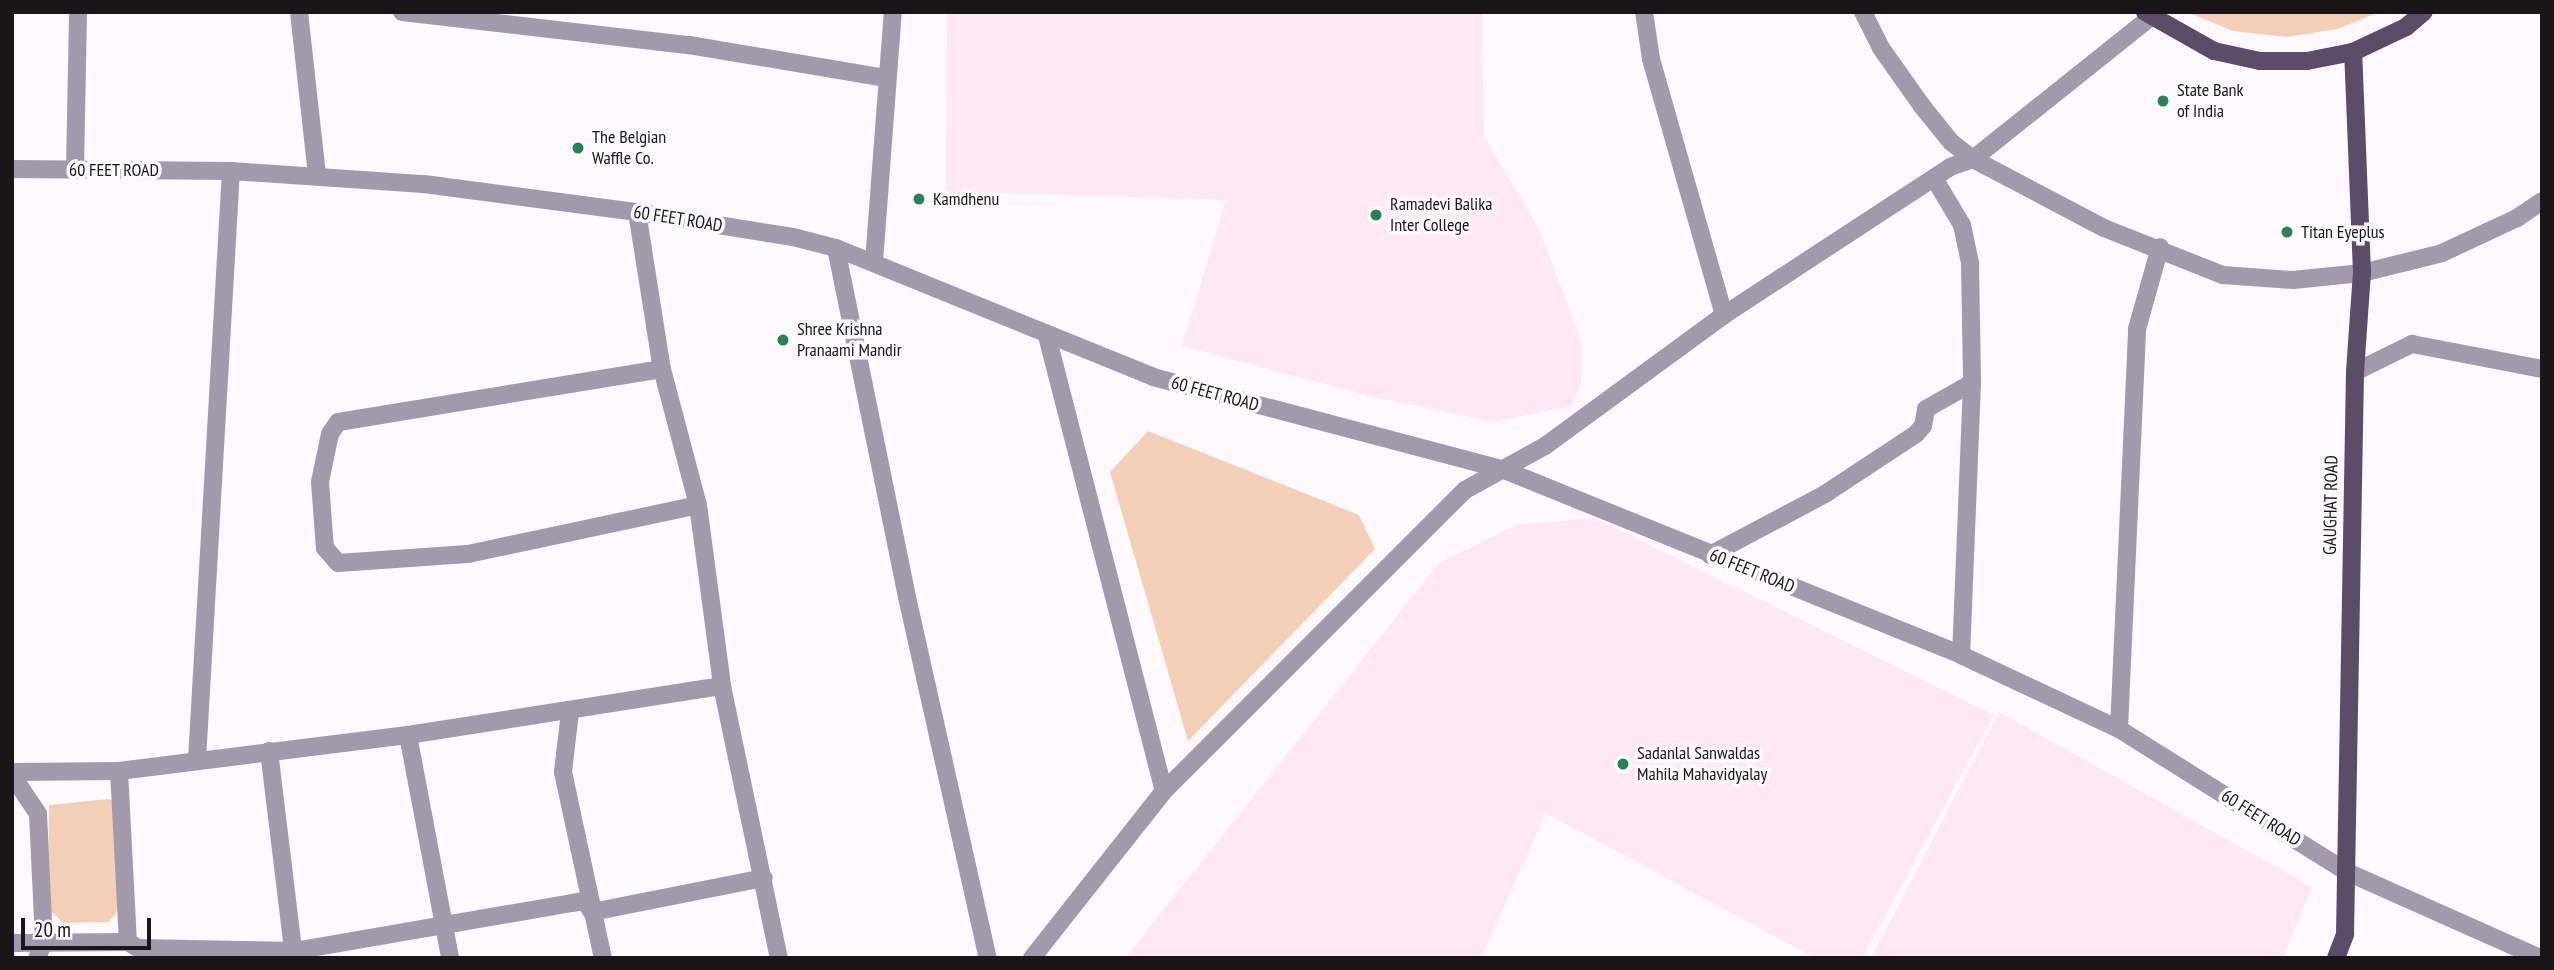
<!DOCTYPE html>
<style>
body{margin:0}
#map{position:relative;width:2554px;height:970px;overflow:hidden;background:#fef9fc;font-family:"PT Sans Narrow",sans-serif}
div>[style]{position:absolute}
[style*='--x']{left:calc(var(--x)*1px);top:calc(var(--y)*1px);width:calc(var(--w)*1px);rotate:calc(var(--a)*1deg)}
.built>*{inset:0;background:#fde8f3}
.green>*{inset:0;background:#f4cfb8}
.minor>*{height:18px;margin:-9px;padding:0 9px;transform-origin:9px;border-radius:9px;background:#a29aaa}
.major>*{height:18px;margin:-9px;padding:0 9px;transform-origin:9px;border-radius:9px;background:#5b4c67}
.dots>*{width:19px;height:19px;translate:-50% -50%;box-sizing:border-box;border:4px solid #fef9fc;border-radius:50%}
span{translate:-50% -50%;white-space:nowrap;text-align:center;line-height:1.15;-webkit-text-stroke:7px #fef9fc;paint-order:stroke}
.poi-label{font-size:18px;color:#1a1618}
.left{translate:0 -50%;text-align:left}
.street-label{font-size:18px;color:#1a1618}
.frame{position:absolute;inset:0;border:14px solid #1a1618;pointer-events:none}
.scale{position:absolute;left:21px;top:918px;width:130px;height:32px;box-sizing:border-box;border:4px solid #1a1618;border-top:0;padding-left:9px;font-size:21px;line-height:24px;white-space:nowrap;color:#1a1618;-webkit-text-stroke:5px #fef9fc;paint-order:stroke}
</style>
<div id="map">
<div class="built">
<div style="clip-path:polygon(947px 12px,1482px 12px,1484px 136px,1540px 231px,1582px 344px,1581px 382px,1572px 406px,1494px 422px,1373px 397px,1182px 346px,1226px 200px,946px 191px)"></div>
<div style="clip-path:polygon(1595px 518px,1994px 715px,1862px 958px,1815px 958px,1546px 813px,1481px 958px,1125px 958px,1439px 563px,1516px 525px)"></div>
<div style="clip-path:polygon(1999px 712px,2312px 887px,2283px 958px,1871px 958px)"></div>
</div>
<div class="green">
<div style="clip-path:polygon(2187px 12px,2379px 12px,2338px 29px,2286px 37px,2233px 31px)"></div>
<div style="clip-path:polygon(1148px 431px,1359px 515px,1375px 549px,1188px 741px,1110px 472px)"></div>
<div style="clip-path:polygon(109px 799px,117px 804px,121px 906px,109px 922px,63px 923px,48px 908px,49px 805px)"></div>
</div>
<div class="minor">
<div style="--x:299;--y:12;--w:163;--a:83.7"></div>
<div style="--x:402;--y:12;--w:289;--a:6.6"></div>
<div style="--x:689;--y:45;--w:200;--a:9.5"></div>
<div style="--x:1644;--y:12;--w:48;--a:81.5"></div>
<div style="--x:1651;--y:59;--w:266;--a:74.1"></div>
<div style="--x:1863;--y:12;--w:40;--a:63.4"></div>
<div style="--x:1881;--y:48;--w:71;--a:54.7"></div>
<div style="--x:1922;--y:106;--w:46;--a:51.1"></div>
<div style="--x:1951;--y:142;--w:28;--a:38"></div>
<div style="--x:1973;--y:159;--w:148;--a:27.8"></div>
<div style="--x:2104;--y:228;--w:128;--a:21.6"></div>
<div style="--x:2223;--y:275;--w:70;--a:4.1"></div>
<div style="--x:2293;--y:280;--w:69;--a:-5.8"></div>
<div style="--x:2362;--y:273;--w:82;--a:-14"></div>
<div style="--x:2442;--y:253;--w:83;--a:-25"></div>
<div style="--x:2517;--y:218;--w:30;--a:-34"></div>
<div style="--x:12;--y:169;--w:219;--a:0.5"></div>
<div style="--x:231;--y:171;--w:193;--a:3.9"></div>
<div style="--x:424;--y:184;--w:215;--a:7.5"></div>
<div style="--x:637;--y:212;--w:158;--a:9.1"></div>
<div style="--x:793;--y:237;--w:44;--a:14.3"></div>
<div style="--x:836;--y:248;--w:342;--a:22.1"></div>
<div style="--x:1153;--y:377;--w:363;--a:14.8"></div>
<div style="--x:1504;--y:470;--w:493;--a:22"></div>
<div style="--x:1961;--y:655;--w:174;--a:25.1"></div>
<div style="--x:2119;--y:729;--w:269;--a:32.1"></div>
<div style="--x:2347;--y:872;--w:211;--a:24"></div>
<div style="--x:75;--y:170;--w:158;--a:-88.9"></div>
<div style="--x:1934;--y:178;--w:55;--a:59.2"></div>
<div style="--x:1962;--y:225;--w:40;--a:78"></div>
<div style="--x:1970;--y:264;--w:119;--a:89"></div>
<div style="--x:1972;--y:383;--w:272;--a:92.3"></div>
<div style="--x:637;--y:212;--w:159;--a:81"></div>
<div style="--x:662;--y:369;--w:141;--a:75.2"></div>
<div style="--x:698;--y:505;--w:183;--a:82.4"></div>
<div style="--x:722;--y:686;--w:278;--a:78.2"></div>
<div style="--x:836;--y:248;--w:356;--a:78.5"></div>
<div style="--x:907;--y:597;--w:370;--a:77.4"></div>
<div style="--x:874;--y:262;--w:251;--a:-85.7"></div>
<div style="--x:1047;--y:336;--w:470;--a:75.6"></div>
<div style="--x:662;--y:369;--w:328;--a:170.7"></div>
<div style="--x:338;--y:422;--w:14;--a:124"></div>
<div style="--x:330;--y:434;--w:49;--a:101.8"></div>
<div style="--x:320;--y:482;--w:66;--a:85.7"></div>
<div style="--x:325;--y:548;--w:20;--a:49"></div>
<div style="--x:338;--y:563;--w:130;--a:-4"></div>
<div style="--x:468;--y:554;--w:235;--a:-12"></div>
<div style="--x:2355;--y:372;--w:64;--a:-26.2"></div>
<div style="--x:2412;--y:344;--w:132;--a:10.9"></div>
<div style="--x:1710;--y:555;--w:130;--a:-27.9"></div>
<div style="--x:1825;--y:494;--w:109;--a:-33.4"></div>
<div style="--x:1916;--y:434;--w:11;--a:-49"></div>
<div style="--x:1923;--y:426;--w:17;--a:-80"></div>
<div style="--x:1926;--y:409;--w:53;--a:-29.5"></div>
<div style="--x:570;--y:712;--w:60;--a:96.7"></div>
<div style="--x:563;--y:772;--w:190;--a:77.9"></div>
<div style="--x:2119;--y:729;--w:400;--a:-87.4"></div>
<div style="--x:2137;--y:329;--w:85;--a:-74.3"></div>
<div style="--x:408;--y:735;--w:227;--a:79.3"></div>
<div style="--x:269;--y:751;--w:209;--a:83.1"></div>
<div style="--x:197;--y:760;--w:590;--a:-86.7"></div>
<div style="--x:119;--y:771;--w:171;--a:87"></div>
<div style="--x:12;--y:772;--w:107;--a:-0.5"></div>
<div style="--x:119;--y:771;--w:291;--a:-7.1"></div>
<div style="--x:408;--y:735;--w:318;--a:-8.9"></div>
<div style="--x:12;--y:775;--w:47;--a:56.3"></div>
<div style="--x:38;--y:814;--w:127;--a:87.3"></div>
<div style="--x:44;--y:941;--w:18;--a:112"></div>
<div style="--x:12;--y:943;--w:116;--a:-0.5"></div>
<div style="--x:128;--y:942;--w:12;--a:31"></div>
<div style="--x:138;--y:948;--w:156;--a:1.1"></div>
<div style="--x:294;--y:951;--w:282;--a:-9.8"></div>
<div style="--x:572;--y:903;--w:13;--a:-9"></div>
<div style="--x:585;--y:901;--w:13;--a:58"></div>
<div style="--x:592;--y:912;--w:175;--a:-11.2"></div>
<div style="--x:1032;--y:958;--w:213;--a:-51.7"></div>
<div style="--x:1164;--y:791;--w:426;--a:-45"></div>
<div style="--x:1465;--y:490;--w:91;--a:-28.8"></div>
<div style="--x:1545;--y:446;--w:222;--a:-36.2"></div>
<div style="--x:1724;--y:315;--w:270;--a:-33.2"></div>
<div style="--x:1950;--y:167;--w:24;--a:-19"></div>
<div style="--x:1973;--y:159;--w:228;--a:-38.6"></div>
</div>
<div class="major">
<div style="--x:2145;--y:12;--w:79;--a:29.5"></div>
<div style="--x:2214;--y:51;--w:47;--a:12.3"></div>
<div style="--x:2260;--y:61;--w:47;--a:0"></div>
<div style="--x:2307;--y:61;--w:47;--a:-11.1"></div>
<div style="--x:2353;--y:52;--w:59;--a:-25.3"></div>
<div style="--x:2406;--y:27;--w:23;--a:-40"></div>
<div style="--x:2336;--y:958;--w:26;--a:-69"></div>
<div style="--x:2345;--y:934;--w:562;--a:-88.98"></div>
<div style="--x:2355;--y:372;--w:99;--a:-86"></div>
<div style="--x:2362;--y:273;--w:221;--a:-92.3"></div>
</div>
<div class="dots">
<div style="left:2163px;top:101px;background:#298359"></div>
<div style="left:578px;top:148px;background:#298359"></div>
<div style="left:919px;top:199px;background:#298359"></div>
<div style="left:1376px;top:215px;background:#298359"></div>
<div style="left:2287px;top:232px;background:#298359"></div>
<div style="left:783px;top:340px;background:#298359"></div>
<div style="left:1623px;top:764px;background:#298359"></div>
</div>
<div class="poi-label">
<span class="left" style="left:2177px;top:101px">State Bank<br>of India</span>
<span class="left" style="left:592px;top:148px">The Belgian<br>Waffle Co.</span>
<span class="left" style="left:933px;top:199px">Kamdhenu</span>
<span class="left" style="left:1390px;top:215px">Ramadevi Balika<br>Inter College</span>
<span class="left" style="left:2301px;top:232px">Titan Eyeplus</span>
<span class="left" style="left:797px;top:340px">Shree Krishna<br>Pranaami Mandir</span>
<span class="left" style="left:1637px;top:764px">Sadanlal Sanwaldas<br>Mahila Mahavidyalay</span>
</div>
<div class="street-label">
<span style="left:114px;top:170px">60 FEET ROAD</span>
<span style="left:678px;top:219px;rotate:9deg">60 FEET ROAD</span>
<span style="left:1215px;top:394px;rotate:15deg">60 FEET ROAD</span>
<span style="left:2331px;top:505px;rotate:-89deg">GAUGHAT ROAD</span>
<span style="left:1752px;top:571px;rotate:22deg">60 FEET ROAD</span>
<span style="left:2261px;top:818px;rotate:32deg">60 FEET ROAD</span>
</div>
<div class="frame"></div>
<div class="scale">20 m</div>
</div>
